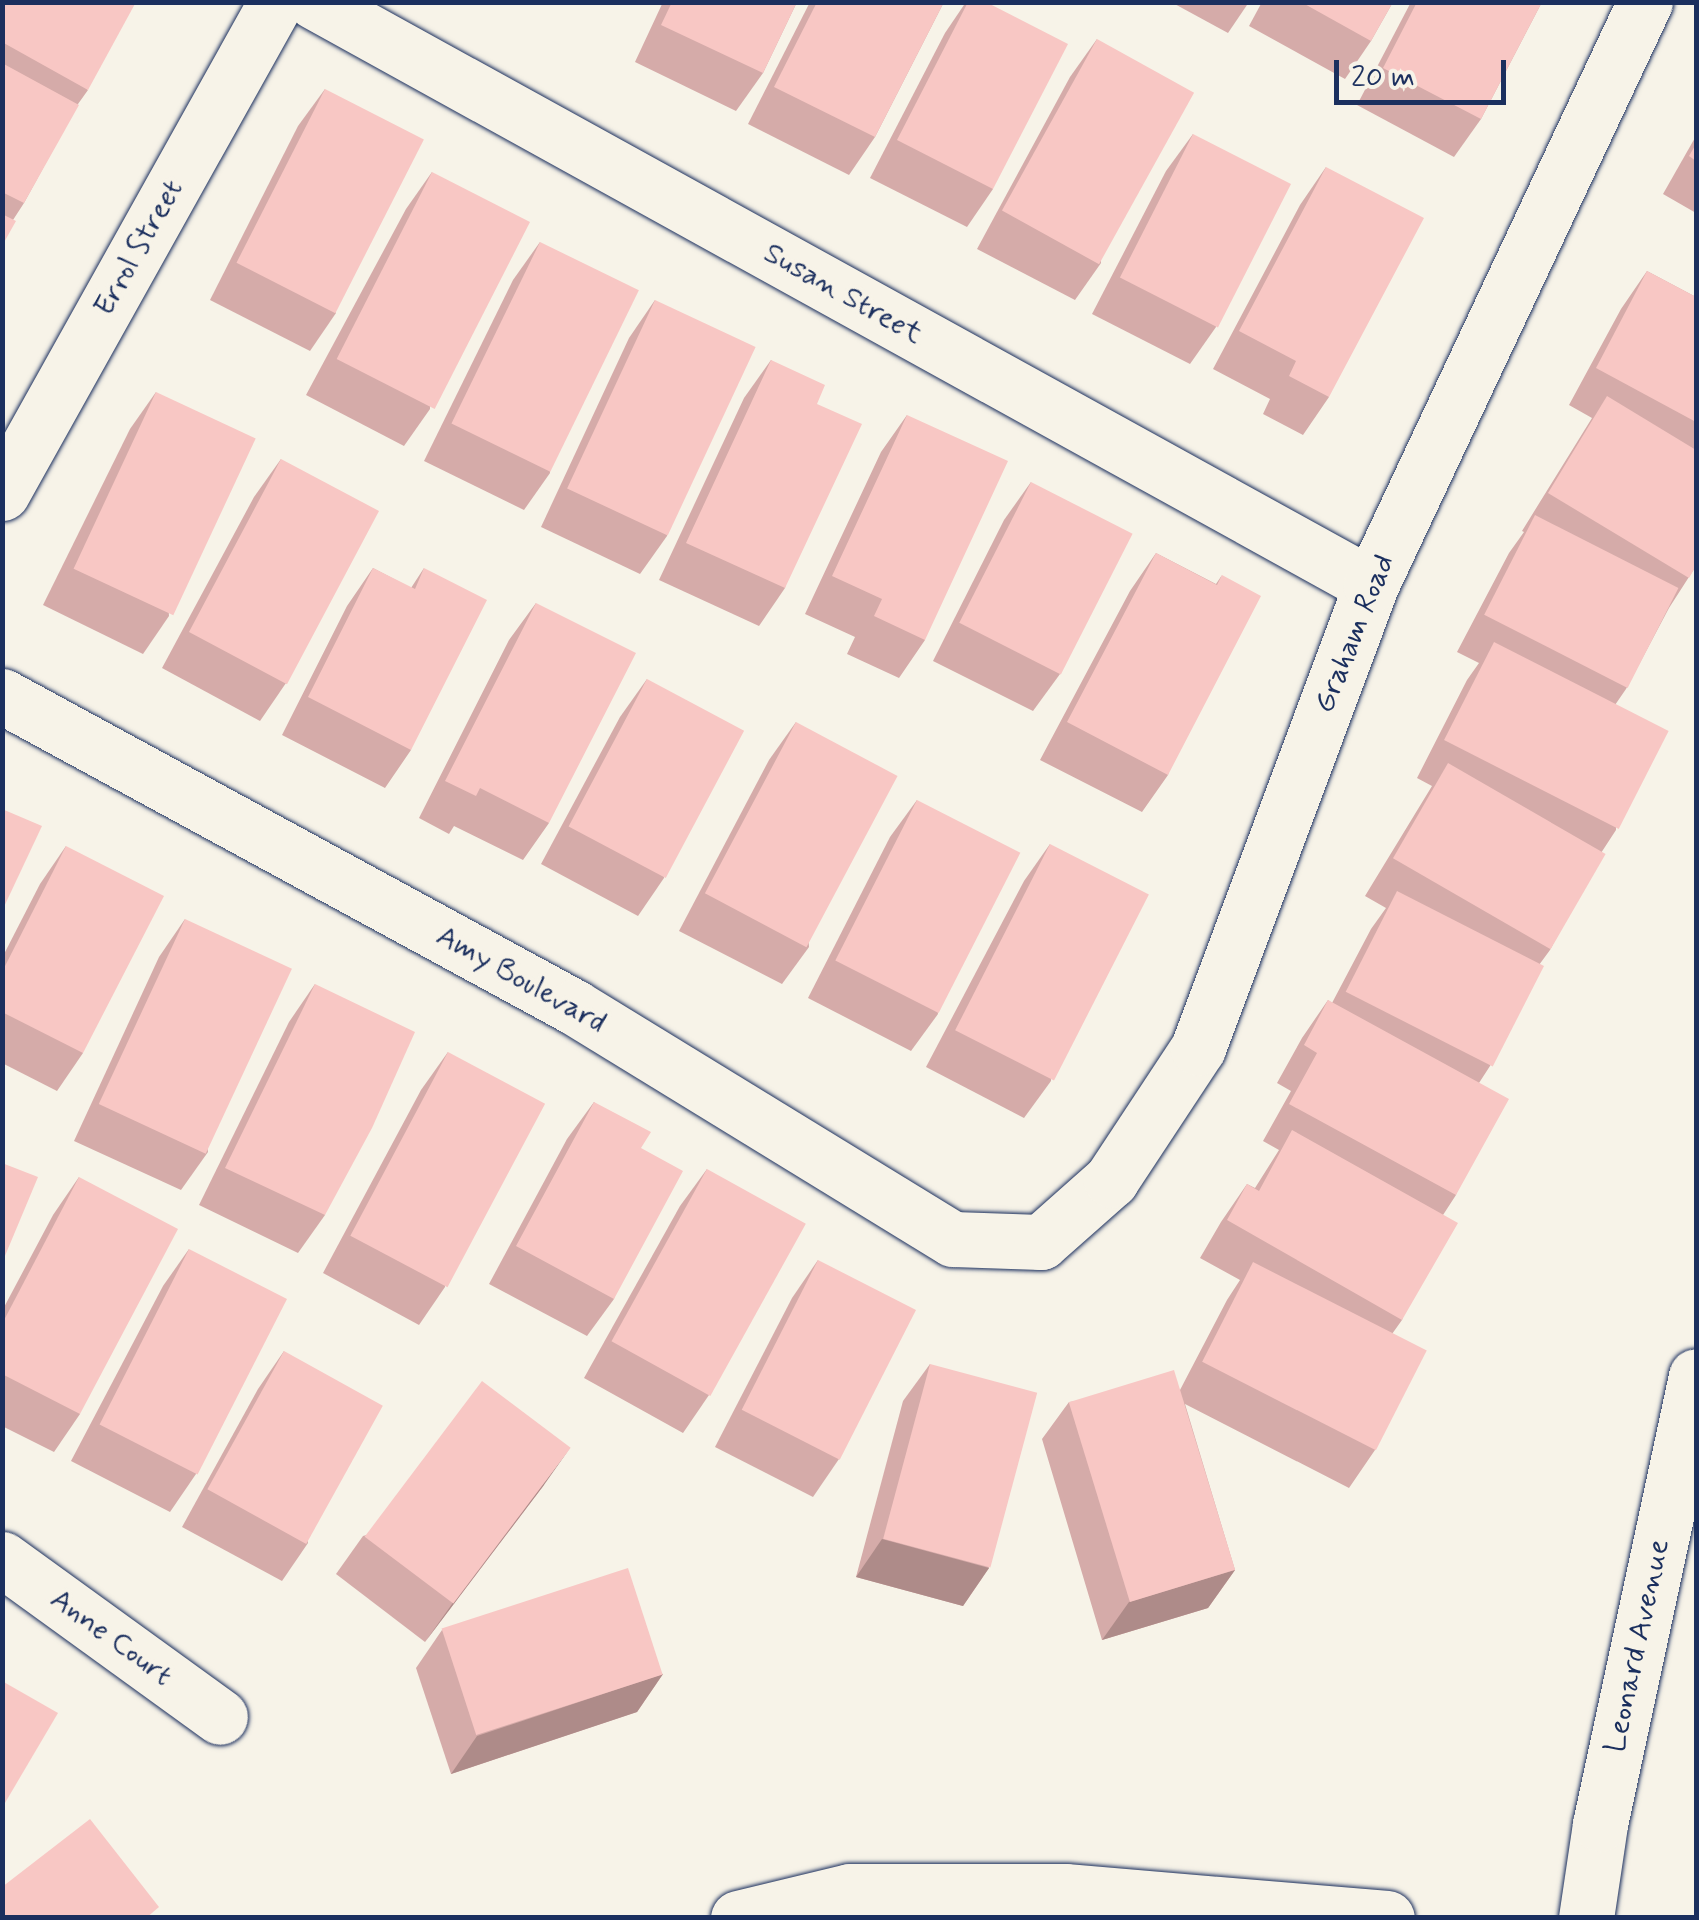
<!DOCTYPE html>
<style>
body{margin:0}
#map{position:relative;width:1699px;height:1920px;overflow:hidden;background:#f7f3e8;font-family:Mynerve,sans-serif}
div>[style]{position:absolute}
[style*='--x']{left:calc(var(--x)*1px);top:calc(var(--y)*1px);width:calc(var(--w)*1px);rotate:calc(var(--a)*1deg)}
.roads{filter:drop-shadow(0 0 2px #1b2f5e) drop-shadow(0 0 2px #1b2f5e)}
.minor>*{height:55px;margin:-27.5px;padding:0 27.5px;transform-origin:27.5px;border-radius:27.5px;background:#f7f3e8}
.wall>*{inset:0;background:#d5aba9}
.shaded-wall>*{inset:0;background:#ae8b89}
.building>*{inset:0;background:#f8c7c4;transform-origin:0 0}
span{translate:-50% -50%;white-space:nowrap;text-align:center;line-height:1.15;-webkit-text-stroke:8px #f7f3e8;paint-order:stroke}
.street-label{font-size:30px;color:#1b2f5e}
.frame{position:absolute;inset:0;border:5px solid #1b2f5e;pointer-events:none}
.scale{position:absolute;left:1334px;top:60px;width:172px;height:45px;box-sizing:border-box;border:5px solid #1b2f5e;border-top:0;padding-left:12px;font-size:30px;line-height:35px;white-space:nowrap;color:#1b2f5e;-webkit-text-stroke:8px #f7f3e8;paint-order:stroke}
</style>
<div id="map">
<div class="roads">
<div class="minor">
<div style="--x:315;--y:2;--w:1206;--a:28.9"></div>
<div style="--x:2;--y:493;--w:562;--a:-60.84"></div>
<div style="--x:2;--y:696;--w:651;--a:28.53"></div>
<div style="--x:574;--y:1007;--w:444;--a:31.5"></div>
<div style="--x:953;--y:1239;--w:88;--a:2"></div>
<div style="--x:1041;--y:1242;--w:94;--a:-41.5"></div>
<div style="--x:1111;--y:1180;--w:158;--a:-56.6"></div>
<div style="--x:1198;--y:1048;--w:494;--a:-69.5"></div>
<div style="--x:1371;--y:585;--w:644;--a:-64.83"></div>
<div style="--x:2;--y:1559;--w:269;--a:35.9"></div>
<div style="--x:738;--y:1918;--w:115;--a:-13.6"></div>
<div style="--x:850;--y:1891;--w:215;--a:0"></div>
<div style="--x:1065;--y:1891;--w:323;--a:4.8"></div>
<div style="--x:1586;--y:1918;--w:95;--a:-81.5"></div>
<div style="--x:1600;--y:1824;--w:458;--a:-77.9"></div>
</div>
</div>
<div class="wall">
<div style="clip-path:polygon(2px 2px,88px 90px,78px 104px,24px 203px,13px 220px,2px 246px)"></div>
<div style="clip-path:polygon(663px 2px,797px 2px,763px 73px,736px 111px,635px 62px)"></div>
<div style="clip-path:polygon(810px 2px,944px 2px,875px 137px,849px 175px,748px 124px)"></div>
<div style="clip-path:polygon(966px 2px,986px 2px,993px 189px,967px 227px,870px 178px,945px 33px)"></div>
<div style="clip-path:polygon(1171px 2px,1249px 2px,1228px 33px)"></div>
<div style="clip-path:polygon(1262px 2px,1393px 2px,1371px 41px,1345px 79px,1249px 26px)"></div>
<div style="clip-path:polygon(1411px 2px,1542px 2px,1481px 119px,1454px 157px,1357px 105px)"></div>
<div style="clip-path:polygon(1097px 39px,1101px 263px,1075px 300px,977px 249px,1070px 77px)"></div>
<div style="clip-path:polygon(325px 89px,336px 313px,310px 351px,210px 300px,298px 126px)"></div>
<div style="clip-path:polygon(1193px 134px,1216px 327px,1190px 364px,1092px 314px,1166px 171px)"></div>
<div style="clip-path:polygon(1696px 136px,1696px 213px,1663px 194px)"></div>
<div style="clip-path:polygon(1326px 167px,1329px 397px,1303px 435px,1263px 414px,1270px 399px,1213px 369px,1300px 205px)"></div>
<div style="clip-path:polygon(432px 172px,430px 409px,404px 446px,306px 395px,406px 209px)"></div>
<div style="clip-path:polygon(540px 242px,550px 473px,524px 510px,424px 461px,513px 280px)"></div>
<div style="clip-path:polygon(1647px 271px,1696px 297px,1696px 566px,1669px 608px,1626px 689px,1615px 705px,1616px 830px,1601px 853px,1550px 950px,1539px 965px,1490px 1066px,1479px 1083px,1456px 1195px,1443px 1215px,1402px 1320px,1392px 1334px,1375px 1450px,1349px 1488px,1185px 1404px,1235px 1570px,1208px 1608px,1102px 1640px,1042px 1439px,1069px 1402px,1180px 1390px,1227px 1300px,1240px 1280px,1200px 1258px,1221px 1222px,1247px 1184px,1255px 1188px,1279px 1150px,1263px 1141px,1291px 1091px,1277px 1083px,1302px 1038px,1328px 1000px,1332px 1003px,1371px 929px,1386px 908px,1365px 896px,1432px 786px,1417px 778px,1467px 680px,1479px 663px,1457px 652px,1509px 553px,1524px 532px,1522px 531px,1592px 418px,1569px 405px,1621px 309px)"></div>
<div style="clip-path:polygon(655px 300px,667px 536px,640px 574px,541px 527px,629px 338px)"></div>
<div style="clip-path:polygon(771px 360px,817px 404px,785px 588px,759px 626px,659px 580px,744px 398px)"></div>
<div style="clip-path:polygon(156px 392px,169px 616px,143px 654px,43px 605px,130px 429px)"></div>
<div style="clip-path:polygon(907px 415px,925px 640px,899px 678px,847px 654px,855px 637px,805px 614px,881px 452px)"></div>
<div style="clip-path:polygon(281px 459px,286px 683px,260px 721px,162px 668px,254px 497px)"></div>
<div style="clip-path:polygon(1031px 482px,1060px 674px,1033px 711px,933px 661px,1004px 520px)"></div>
<div style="clip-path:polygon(1156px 553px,1216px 584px,1222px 575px,1168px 775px,1142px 812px,1040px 760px,1130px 591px)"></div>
<div style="clip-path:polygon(373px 568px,411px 588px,424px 568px,411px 750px,385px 788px,282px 735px,347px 606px)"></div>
<div style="clip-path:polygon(536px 603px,549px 823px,523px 860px,454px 826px,449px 834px,419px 818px,509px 640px)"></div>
<div style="clip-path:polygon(647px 679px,664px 878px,638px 916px,541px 864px,620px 717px)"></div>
<div style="clip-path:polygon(796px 722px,809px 947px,782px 984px,679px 931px,769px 760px)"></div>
<div style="clip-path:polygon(917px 800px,938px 1014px,911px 1051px,808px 998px,890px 837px)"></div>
<div style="clip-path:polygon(1050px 844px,1051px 1081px,1024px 1118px,926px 1067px,1024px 881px)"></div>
<div style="clip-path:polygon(66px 846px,83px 1053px,57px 1091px,2px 1063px,2px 958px,40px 884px)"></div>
<div style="clip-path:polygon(185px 919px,208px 1152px,181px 1190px,74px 1141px,159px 957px)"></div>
<div style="clip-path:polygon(315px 984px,325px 1215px,298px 1253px,199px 1205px,289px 1022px)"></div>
<div style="clip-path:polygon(448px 1052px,445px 1287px,419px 1325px,323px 1273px,421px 1090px)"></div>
<div style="clip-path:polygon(594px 1102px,641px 1148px,614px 1299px,587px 1336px,489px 1284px,567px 1139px)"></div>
<div style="clip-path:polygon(707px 1169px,709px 1395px,683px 1433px,584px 1378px,680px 1206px)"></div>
<div style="clip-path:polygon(79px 1177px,80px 1414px,54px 1452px,2px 1426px,2px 1311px,53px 1215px)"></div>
<div style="clip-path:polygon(189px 1249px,196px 1474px,170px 1512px,71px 1461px,163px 1286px)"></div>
<div style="clip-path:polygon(818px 1260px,839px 1459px,813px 1497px,715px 1447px,792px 1298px)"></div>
<div style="clip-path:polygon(284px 1351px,308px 1543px,282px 1581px,182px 1527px,258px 1389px)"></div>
<div style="clip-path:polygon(930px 1364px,989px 1568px,963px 1606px,856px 1577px,903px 1401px)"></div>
<div style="clip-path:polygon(544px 1485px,425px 1642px,336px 1574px,363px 1536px)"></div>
<div style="clip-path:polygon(442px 1630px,663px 1674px,637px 1712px,451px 1774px,416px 1668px)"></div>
</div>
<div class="shaded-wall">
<div style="clip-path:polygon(570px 1448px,544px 1485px,425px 1642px,452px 1604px)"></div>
<div style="clip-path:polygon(882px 1539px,989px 1568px,963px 1606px,856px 1577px)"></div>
<div style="clip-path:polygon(1235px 1570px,1208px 1608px,1102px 1640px,1129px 1602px)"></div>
<div style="clip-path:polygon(663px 1674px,637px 1712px,451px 1774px,477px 1736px)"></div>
</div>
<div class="building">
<div style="clip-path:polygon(2px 2px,136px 2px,88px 90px,2px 42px)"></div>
<div style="clip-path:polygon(672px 2px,797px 2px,763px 73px,661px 25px)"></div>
<div style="clip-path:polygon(817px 2px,944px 2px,875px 137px,774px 87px)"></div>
<div style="clip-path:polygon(968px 2px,986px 2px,1068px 44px,993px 189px,897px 140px)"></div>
<div style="clip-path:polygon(1301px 2px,1393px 2px,1371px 41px)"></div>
<div style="clip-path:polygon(1417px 2px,1542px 2px,1481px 119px,1383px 68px)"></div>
<div style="left:1097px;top:39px;width:111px;height:196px;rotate:29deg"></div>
<div style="clip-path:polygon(2px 63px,79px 105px,24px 203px,2px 192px)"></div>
<div style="left:325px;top:89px;width:111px;height:195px;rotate:27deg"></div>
<div style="left:1193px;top:134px;width:110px;height:161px;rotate:27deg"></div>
<div style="clip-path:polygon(1696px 144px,1696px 161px,1689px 156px)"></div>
<div style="clip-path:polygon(1326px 167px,1424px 218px,1329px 397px,1289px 376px,1296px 361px,1239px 331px)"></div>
<div style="left:432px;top:172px;width:110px;height:210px;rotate:27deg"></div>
<div style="clip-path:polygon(2px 214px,16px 221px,2px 246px)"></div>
<div style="left:540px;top:242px;width:110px;height:202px;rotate:26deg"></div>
<div style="clip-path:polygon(1647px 271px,1696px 297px,1696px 422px,1596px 368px)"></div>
<div style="left:655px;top:300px;width:111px;height:208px;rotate:25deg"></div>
<div style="clip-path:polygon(771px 360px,825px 385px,817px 404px,862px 424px,785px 588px,686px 543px)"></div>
<div style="left:156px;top:392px;width:110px;height:195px;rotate:25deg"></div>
<div style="clip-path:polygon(1607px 396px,1696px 450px,1696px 566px,1689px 578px,1548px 493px)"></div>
<div style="clip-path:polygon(907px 415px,1008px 461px,925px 640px,874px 616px,882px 599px,832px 576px)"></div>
<div style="left:281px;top:459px;width:111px;height:196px;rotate:28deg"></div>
<div style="left:1031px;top:482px;width:114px;height:158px;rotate:27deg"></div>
<div style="left:1535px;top:515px;width:161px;height:112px;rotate:27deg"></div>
<div style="clip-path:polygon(1156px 553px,1217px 585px,1222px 575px,1261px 596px,1168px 775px,1067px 722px)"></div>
<div style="clip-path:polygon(373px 568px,415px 589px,424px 568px,487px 600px,411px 750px,308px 697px)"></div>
<div style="clip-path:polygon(536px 603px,636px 653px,549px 823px,480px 788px,476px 796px,445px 781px)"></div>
<div style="left:1494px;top:642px;width:196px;height:110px;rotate:27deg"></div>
<div style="left:647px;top:679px;width:110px;height:167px;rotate:28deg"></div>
<div style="left:796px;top:722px;width:115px;height:194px;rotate:28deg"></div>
<div style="left:1448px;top:763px;width:182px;height:110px;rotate:30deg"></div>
<div style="left:917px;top:800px;width:116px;height:180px;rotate:27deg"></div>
<div style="clip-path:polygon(2px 809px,42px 826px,2px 911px)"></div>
<div style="left:1050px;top:844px;width:111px;height:209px;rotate:27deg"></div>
<div style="clip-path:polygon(66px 846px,164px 896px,83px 1053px,2px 1012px,2px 972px)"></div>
<div style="left:1397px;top:891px;width:165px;height:113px;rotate:27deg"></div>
<div style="left:185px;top:919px;width:118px;height:204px;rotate:25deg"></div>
<div style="clip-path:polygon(315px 984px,415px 1032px,372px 1128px,325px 1215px,225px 1168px)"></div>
<div style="clip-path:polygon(1328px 1000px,1509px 1099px,1456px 1195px,1289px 1104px,1317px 1053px,1304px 1045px)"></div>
<div style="left:448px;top:1052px;width:110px;height:208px;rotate:28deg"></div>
<div style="clip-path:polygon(594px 1102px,651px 1132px,641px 1148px,683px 1171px,614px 1299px,516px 1246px)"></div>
<div style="clip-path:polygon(1292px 1130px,1458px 1223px,1402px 1320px,1227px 1220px,1247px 1184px,1259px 1191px)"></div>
<div style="clip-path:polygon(2px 1163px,38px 1177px,2px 1263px)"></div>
<div style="left:707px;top:1169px;width:113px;height:197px;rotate:29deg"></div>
<div style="clip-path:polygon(79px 1177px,178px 1229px,80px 1414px,2px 1374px,2px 1324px)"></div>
<div style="left:189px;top:1249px;width:110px;height:197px;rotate:27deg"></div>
<div style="left:818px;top:1260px;width:110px;height:168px;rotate:27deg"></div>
<div style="left:1253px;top:1262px;width:195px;height:112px;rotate:27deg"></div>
<div style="left:284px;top:1351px;width:113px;height:158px;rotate:29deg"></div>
<div style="left:930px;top:1364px;width:111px;height:181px;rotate:15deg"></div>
<div style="left:1174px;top:1370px;width:209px;height:110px;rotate:73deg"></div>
<div style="left:482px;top:1381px;width:111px;height:195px;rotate:37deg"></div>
<div style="left:628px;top:1568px;width:112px;height:196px;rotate:72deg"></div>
<div style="clip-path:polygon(2px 1681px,58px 1713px,2px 1808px)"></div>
<div style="clip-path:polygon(90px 1819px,159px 1907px,146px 1918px,2px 1918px,2px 1887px)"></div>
</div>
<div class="street-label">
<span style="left:139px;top:248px;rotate:-61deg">Errol Street</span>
<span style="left:843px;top:294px;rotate:29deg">Susan Street</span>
<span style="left:1355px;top:634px;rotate:-68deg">Graham Road</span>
<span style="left:521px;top:980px;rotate:29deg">Amy Boulevard</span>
<span style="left:111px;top:1638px;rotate:36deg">Anne Court</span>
<span style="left:1638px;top:1646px;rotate:-78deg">Leonard Avenue</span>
</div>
<div class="frame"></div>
<div class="scale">20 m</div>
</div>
